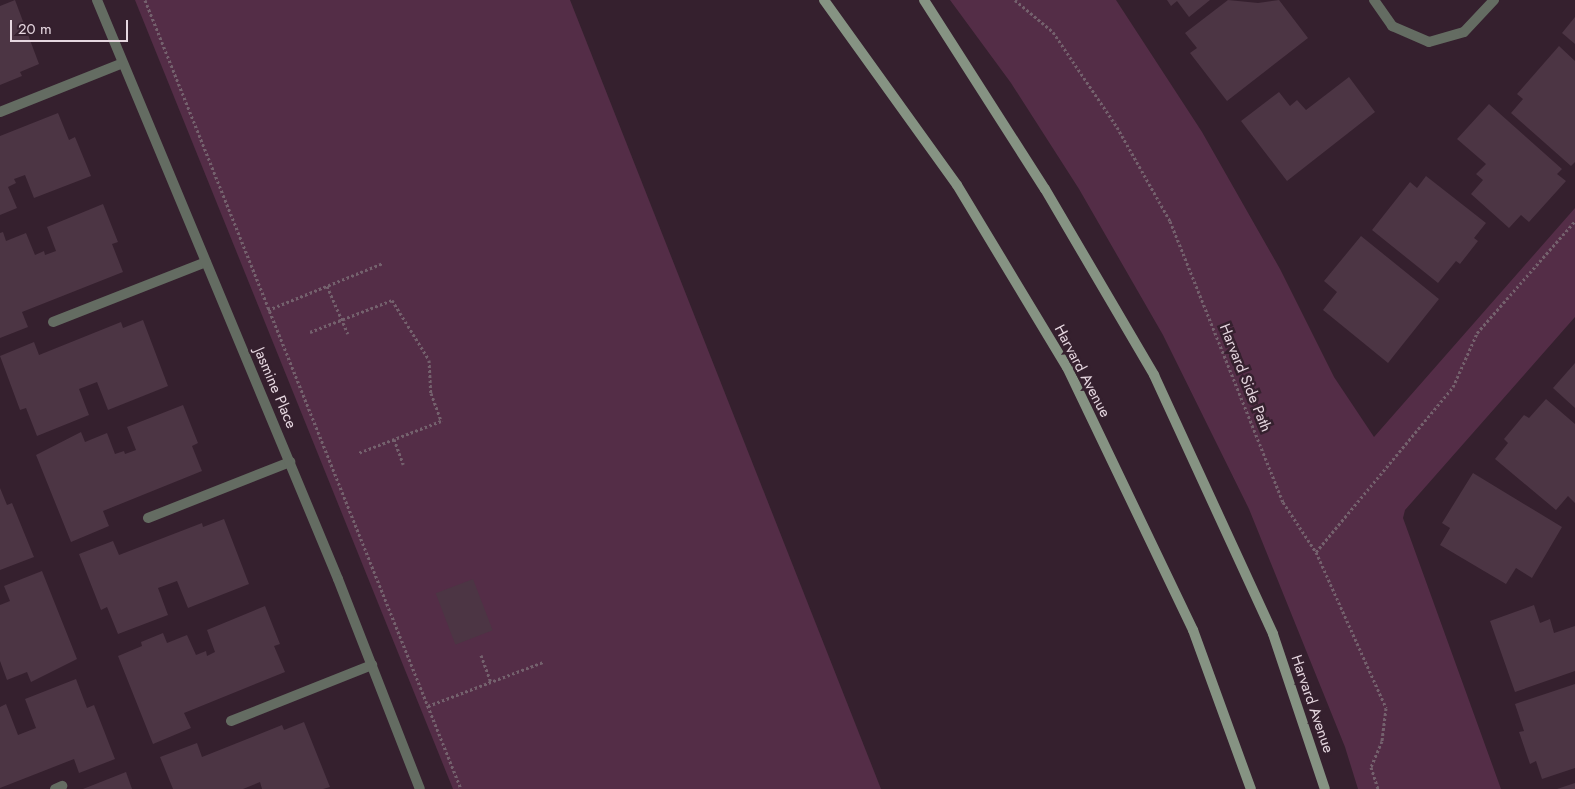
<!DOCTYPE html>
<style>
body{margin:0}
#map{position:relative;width:1575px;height:789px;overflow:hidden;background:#35202e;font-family:Jost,sans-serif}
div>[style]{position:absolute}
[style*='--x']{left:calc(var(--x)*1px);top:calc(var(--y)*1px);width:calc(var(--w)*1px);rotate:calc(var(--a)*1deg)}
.green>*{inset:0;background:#542d47}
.building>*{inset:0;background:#4c3544;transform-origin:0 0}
.path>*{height:3px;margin-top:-1.5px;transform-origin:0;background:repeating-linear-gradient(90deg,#74616d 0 2.5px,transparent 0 5px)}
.service>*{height:10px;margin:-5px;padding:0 5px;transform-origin:5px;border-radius:5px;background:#646c62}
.minor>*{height:10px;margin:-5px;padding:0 5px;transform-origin:5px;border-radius:5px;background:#646c62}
.secondary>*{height:10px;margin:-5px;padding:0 5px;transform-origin:5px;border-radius:5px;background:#869383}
span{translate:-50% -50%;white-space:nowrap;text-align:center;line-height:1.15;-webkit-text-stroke:5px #35202e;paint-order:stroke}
.street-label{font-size:15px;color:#e6d7e0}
.scale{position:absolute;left:10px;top:20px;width:118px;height:22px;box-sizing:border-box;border:2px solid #e6d7e0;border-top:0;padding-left:6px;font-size:15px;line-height:18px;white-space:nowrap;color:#e6d7e0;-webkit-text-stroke:4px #35202e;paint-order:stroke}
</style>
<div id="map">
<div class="green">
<div style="clip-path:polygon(135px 0,570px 0,881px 789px,453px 789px)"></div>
<div style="clip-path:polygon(950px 0,1116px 0,1202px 132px,1280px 269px,1334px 377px,1374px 437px,1575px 208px,1575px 317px,1405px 510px,1403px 518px,1501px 789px,1358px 789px,1345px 747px,1249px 509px,1163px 335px,1079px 189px,1011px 83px)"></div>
</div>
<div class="building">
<div style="clip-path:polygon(15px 0,39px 64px,20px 72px,22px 76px,0 85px,0 6px)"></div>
<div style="clip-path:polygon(1167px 0,1210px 0,1189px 17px,1177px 1px,1171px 6px)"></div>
<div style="clip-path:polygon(1228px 0,1258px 3px,1279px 0,1308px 38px,1227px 101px,1190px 53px,1197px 48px,1185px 33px)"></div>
<div style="clip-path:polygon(1575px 17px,1575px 44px,1562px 33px)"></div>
<div style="clip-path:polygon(1559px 46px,1575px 61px,1575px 162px,1571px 166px,1511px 113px,1523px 99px,1517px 94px)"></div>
<div style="clip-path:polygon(1349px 77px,1375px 112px,1287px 181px,1241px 121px,1279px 92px,1290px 106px,1297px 100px,1306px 110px)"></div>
<div style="clip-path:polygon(1489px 104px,1562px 169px,1557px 174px,1566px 181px,1529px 222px,1521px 215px,1509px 228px,1471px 194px,1483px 180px,1476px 174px,1486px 164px,1457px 139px)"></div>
<div style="clip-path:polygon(58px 113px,69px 140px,75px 137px,91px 176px,34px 198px,25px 175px,14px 179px,16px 183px,8px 187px,17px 208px,0 215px,0 136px)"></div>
<div style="clip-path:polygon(1426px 176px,1486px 223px,1474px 238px,1478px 241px,1460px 264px,1456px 261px,1438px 283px,1372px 230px,1410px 182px,1417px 188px)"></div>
<div style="clip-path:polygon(103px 204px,118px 242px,112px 244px,123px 272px,22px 312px,28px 327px,0 338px,0 233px,3px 232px,6px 241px,26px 233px,35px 255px,44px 251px,45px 255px,56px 251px,47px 227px)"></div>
<div style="clip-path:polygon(1361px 236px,1439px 299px,1388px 363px,1323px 310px,1337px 292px,1324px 281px)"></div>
<div style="clip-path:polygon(143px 320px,168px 386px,108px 410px,97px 382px,79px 389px,89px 415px,37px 436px,26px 408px,20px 410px,0 356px,34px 342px,39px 355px,121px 322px,123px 328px)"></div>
<div style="clip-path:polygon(1575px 363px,1575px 408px,1553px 388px)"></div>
<div style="clip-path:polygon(1546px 399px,1575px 424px,1575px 503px,1568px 496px,1556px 510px,1495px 459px,1508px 443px,1504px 439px,1524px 415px,1529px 418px)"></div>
<div style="clip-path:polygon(183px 405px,198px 443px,192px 446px,202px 471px,103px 511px,109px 526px,71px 542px,36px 455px,81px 432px,85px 442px,107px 433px,115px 454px,124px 451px,125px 454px,136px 450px,127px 427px)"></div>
<div style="clip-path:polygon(1473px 473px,1562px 527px,1532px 578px,1516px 568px,1506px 584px,1440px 545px,1450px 528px,1442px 523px)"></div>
<div style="clip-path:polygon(0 488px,7px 505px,12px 503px,34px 557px,0 570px)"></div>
<div style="clip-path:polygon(224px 519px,249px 584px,188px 608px,177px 581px,158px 588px,168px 615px,118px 634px,107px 607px,101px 610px,79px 554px,113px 541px,119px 555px,202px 523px,203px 527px)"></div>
<div style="clip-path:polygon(42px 571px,77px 659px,31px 682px,27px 672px,7px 680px,0 661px,0 605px,10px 601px,4px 586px)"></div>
<div style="left:473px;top:579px;width:55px;height:40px;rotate:69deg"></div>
<div style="clip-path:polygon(1534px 605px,1540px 623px,1550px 619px,1554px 633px,1575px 626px,1575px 671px,1515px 692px,1490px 621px)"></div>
<div style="clip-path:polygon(265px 606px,280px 644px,274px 646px,285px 672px,184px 713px,191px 728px,153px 744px,118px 656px,142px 646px,141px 642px,163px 633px,167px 643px,187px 635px,196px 655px,206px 651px,207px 656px,215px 652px,207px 630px)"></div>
<div style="clip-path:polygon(76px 679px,87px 708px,94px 705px,115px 759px,79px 773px,74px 759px,0 788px,0 707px,6px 704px,18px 735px,36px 728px,25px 699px)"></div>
<div style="clip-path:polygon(1575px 684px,1575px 768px,1542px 779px,1536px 761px,1530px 764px,1519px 732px,1524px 731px,1515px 704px)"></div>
<div style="clip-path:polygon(304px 722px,330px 787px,323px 789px,262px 789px,260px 782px,243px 789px,173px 789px,160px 757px,197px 743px,202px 757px,282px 725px,284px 730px)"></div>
<div style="clip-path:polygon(126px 772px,132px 789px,83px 789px)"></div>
<div style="clip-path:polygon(1575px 783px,1575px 789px,1557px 789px)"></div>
</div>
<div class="path">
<div style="--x:145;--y:0;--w:850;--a:68.17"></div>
<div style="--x:1015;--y:0;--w:50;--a:40.1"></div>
<div style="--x:1053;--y:32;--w:115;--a:56"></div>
<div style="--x:1117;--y:127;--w:108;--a:60.6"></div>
<div style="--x:1170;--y:221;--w:303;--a:68.1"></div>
<div style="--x:1283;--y:502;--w:60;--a:56.6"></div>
<div style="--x:1316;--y:552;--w:171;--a:65.8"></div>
<div style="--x:1386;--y:708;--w:33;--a:97"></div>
<div style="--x:1382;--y:741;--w:28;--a:113"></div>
<div style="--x:1371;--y:767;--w:23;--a:72"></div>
<div style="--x:327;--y:286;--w:52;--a:66.4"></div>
<div style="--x:268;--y:310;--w:124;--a:-22.2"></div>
<div style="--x:310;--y:332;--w:88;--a:-21.3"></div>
<div style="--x:392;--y:300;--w:70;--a:58.3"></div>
<div style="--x:429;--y:360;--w:33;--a:87"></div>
<div style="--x:431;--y:393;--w:30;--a:70"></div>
<div style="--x:441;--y:421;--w:89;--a:158.9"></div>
<div style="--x:394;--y:439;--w:27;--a:70"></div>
<div style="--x:1316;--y:552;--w:214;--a:-50.3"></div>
<div style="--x:1453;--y:387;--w:59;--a:-66"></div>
<div style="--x:1477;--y:333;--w:149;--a:-48.8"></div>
<div style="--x:481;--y:655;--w:29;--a:70"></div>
<div style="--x:428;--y:706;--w:123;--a:-20.9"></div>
</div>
<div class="service">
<div style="--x:0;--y:112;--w:132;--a:-21.7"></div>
<div style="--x:53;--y:322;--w:164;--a:-21.4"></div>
<div style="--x:148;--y:518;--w:153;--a:-21.5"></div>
<div style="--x:231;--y:721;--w:152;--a:-21.7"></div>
<div style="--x:55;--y:789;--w:8;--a:-23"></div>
</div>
<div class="minor">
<div style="--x:97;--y:0;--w:627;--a:67.4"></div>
<div style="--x:338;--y:579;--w:225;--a:68.7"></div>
<div style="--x:1374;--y:0;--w:32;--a:55"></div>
<div style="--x:1392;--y:26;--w:40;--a:23.4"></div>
<div style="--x:1429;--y:42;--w:36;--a:-16"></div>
<div style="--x:1464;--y:32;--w:44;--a:-46.8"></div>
</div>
<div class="secondary">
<div style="--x:824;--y:0;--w:228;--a:54.3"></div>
<div style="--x:957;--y:185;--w:213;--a:58.9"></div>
<div style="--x:1067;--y:367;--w:292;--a:64.4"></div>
<div style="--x:1193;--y:630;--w:169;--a:70"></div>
<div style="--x:924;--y:0;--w:224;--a:57.4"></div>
<div style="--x:1045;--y:189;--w:216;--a:59.6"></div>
<div style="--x:1154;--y:375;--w:285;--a:65.3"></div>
<div style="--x:1273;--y:634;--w:163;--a:71.5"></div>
</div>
<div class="street-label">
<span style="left:1082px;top:371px;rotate:62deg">Harvard Avenue</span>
<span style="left:1245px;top:378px;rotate:68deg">Harvard Side Path</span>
<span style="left:275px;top:388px;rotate:67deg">Jasmine Place</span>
<span style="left:1312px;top:704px;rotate:71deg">Harvard Avenue</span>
</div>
<div class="scale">20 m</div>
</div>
